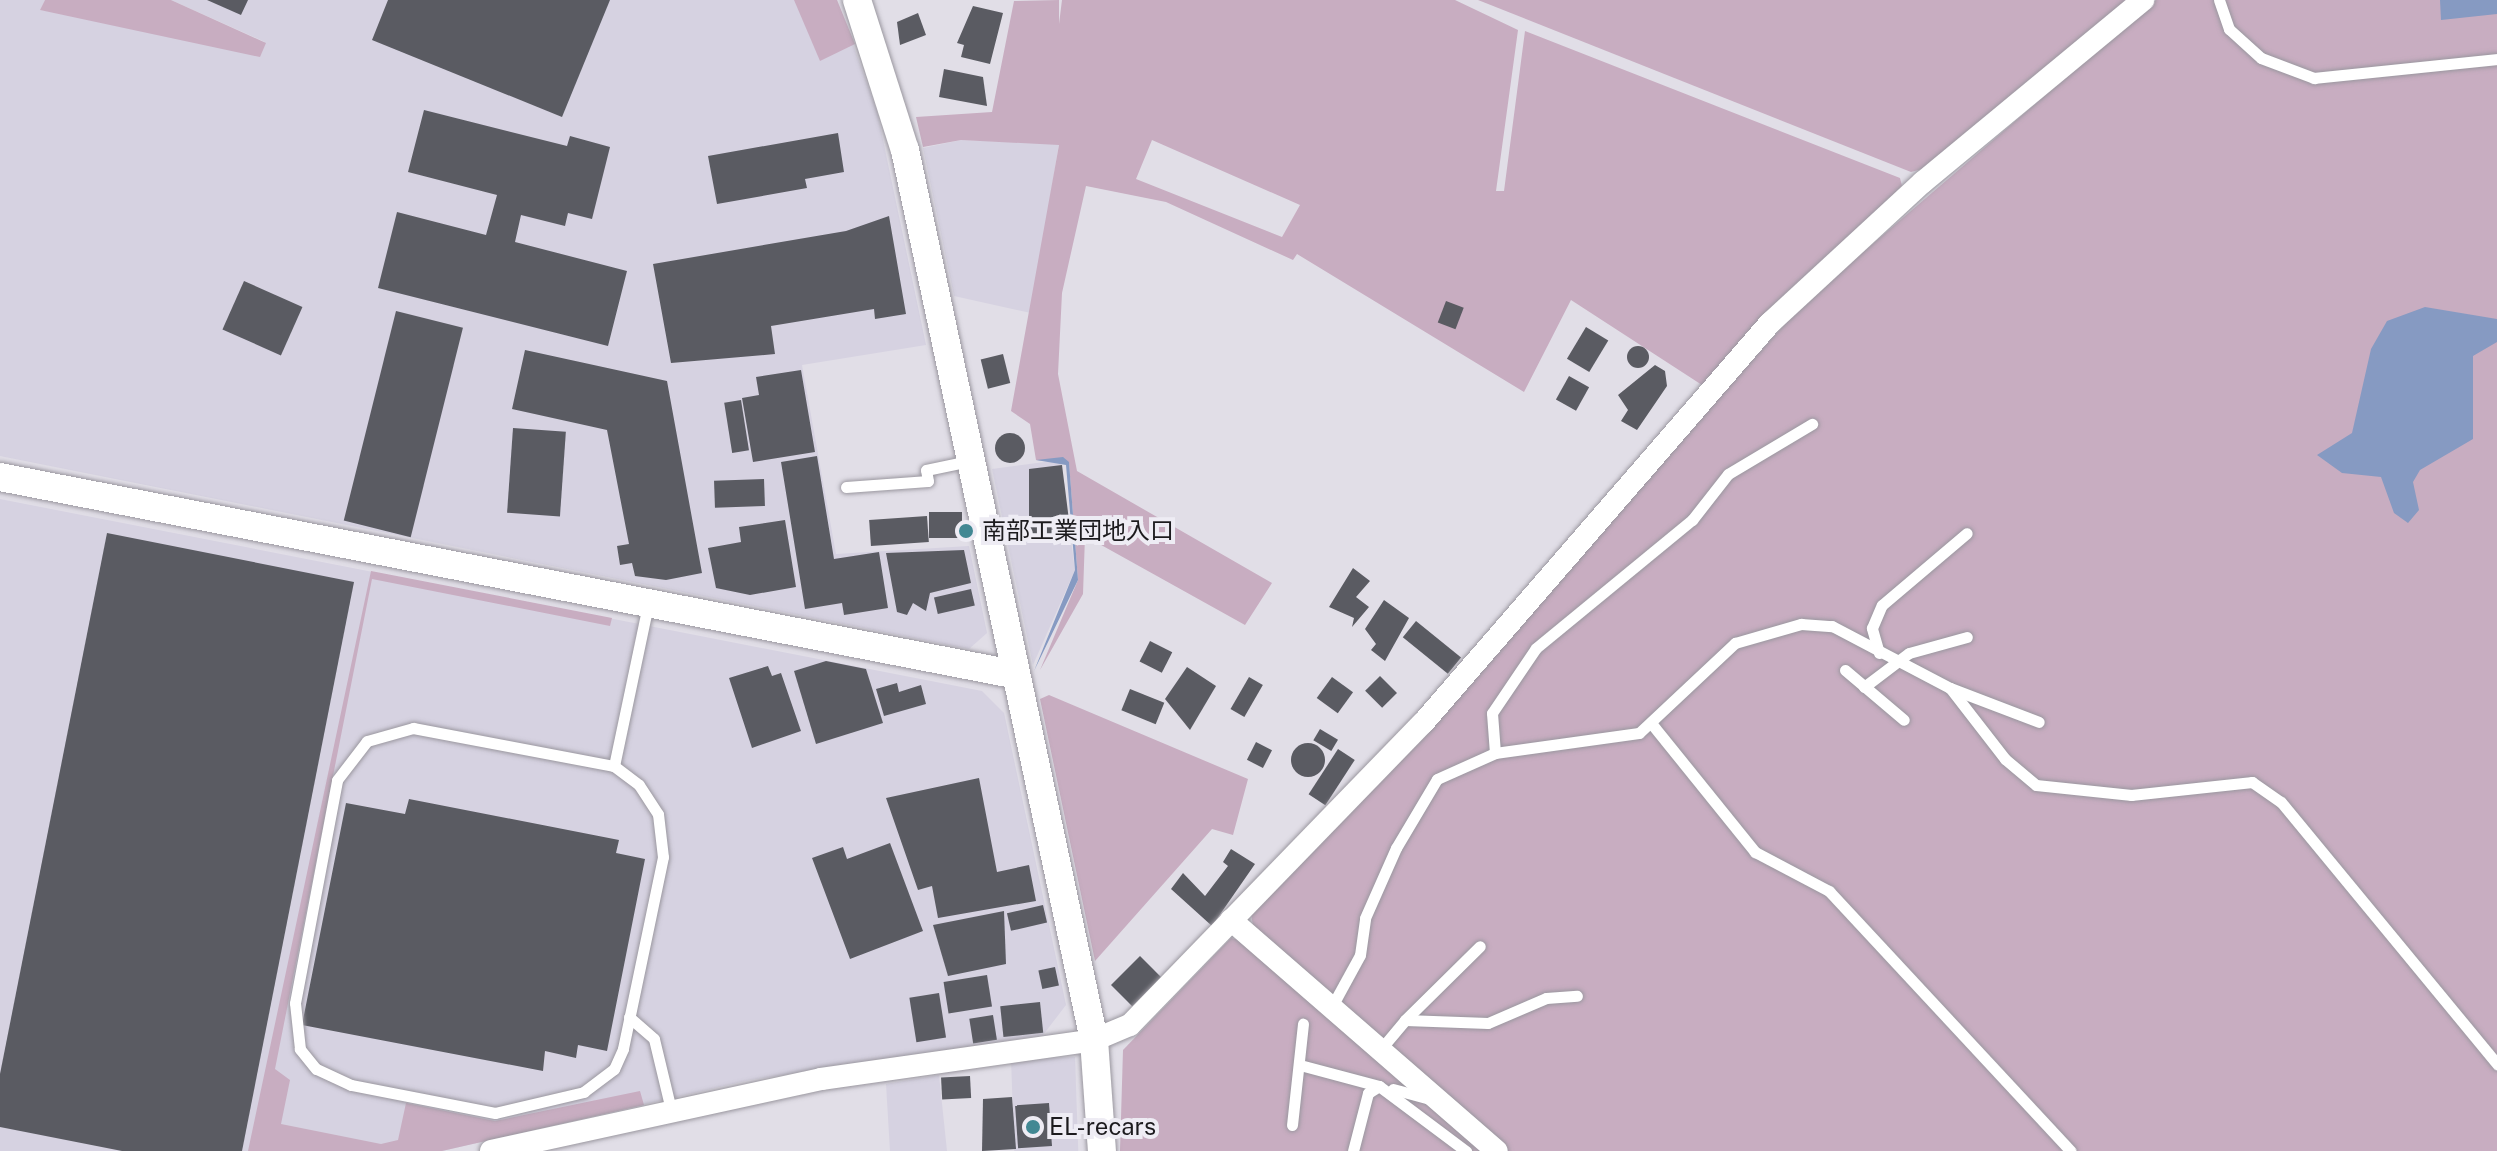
<!DOCTYPE html>
<meta charset="utf-8">
<style>
body{margin:0}
#map{position:relative;width:2497px;height:1151px;overflow:hidden;background:#e1dee7;font-family:"Public Sans","Noto Sans JP",sans-serif}
div>[style]{position:absolute}
[style*='--x']{left:calc(var(--x)*1px);top:calc(var(--y)*1px);width:calc(var(--w)*1px);rotate:calc(var(--a)*1deg)}
.built>*{inset:0;background:#d6d2e1;transform-origin:0 0}
.green>*{inset:0;background:#c8adc1}
.water>*{inset:0;background:#869ac2}
.building>*{inset:0;background:#5a5b62;transform-origin:0 0}
.round{border-radius:50%}
.roads{filter:drop-shadow(0 0 2px #9a979f) drop-shadow(0 0 2px #9a979f)}
.service>*{height:11px;margin:-5.5px;padding:0 5.5px;transform-origin:5.5px;border-radius:5.5px;background:#fff}
.minor>*{height:22px;margin:-11px;padding:0 11px;transform-origin:11px;border-radius:11px;background:#fff}
.tertiary>*{height:28px;margin:-14px;padding:0 14px;transform-origin:14px;border-radius:14px;background:#fff}
.dots>*{width:22px;height:22px;translate:-50% -50%;box-sizing:border-box;border:4px solid #eeecf4;border-radius:50%}
span{translate:-50% -50%;white-space:nowrap;text-align:center;line-height:1.15;-webkit-text-stroke:8px #eeecf4;paint-order:stroke}
.poi-label{font-size:24px;color:#1c1b1e}
.left{translate:0 -50%;text-align:left}
</style>
<div id="map">
<div class="built">
<div style="clip-path:polygon(0 0,45px 0,40px 10px,265px 42px,171px 0,837px 0,877px 111px,926px 345px,802px 365px,836px 554px,969px 546px,987px 633px,969px 649px,0 456px)"></div>
<div style="clip-path:polygon(961px 140px,1059px 144px,1031px 313px,954px 296px,923px 148px)"></div>
<div style="clip-path:polygon(1060px 460px,1075px 570px,1033px 665px,992px 469px)"></div>
<div style="clip-path:polygon(0 499px,982px 691px,1004px 713px,1066px 1005px,1043px 1035px,750px 1080px,442px 1151px,0 1151px)"></div>
<div style="left:1075px;top:1057px;width:94px;height:64px;rotate:88deg"></div>
<div style="clip-path:polygon(939px 1075px,947px 1151px,890px 1151px,886px 1084px)"></div>
</div>
<div class="green">
<div style="clip-path:polygon(45px 0,171px 0,266px 43px,260px 57px,40px 10px)"></div>
<div style="clip-path:polygon(794px 0,837px 0,855px 44px,820px 61px)"></div>
<div style="clip-path:polygon(evenodd,1059px 0,1059px 24px,1062px 0,1455px 0,1518px 30px,1496px 191px,1504px 191px,1525px 31px,1900px 178px,1902px 186px,1702px 385px,1571px 300px,1524px 392px,1297px 254px,1293px 260px,1166px 202px,1086px 186px,1062px 293px,1058px 374px,1077px 471px,1272px 583px,1245px 625px,1085px 536px,1083px 594px,1040px 670px,1078px 580px,1069px 463px,1036px 460px,1030px 424px,1011px 411px,1059px 145px,961px 140px,923px 147px,916px 117px,992px 112px,1014px 1px,1059px 0,1152px 140px,1300px 205px,1282px 237px,1136px 179px,1152px 140px)"></div>
<div style="clip-path:polygon(1478px 0,2129px 0,1926px 168px,1911px 172px)"></div>
<div style="clip-path:polygon(2156px 0,2497px 0,2497px 1151px,1508px 1151px,1314px 982px,1253px 926px,1251px 913px,1804px 303px)"></div>
<div style="clip-path:polygon(371px 571px,612px 618px,610px 626px,372px 579px,275px 1069px,290px 1080px,281px 1124px,381px 1144px,398px 1140px,406px 1103px,495px 1121px,640px 1091px,644px 1105px,442px 1151px,248px 1151px)"></div>
<div style="clip-path:polygon(1049px 695px,1248px 779px,1233px 835px,1212px 829px,1095px 961px,1040px 699px)"></div>
<div style="clip-path:polygon(1231px 938px,1239px 940px,1484px 1151px,1120px 1151px,1123px 1050px)"></div>
</div>
<div class="water">
<div style="clip-path:polygon(2440px 0,2497px 0,2497px 14px,2441px 20px)"></div>
<div style="clip-path:polygon(2425px 307px,2497px 319px,2497px 342px,2473px 356px,2473px 439px,2420px 470px,2413px 482px,2419px 510px,2408px 523px,2394px 513px,2381px 477px,2342px 473px,2317px 455px,2352px 433px,2371px 349px,2387px 321px)"></div>
<div style="clip-path:polygon(1063px 457px,1069px 462px,1078px 580px,1034px 671px,1075px 570px,1066px 465px,1036px 460px)"></div>
</div>
<div class="building">
<div style="clip-path:polygon(207px 0,248px 0,241px 15px)"></div>
<div style="clip-path:polygon(388px 0,610px 0,562px 117px,372px 40px)"></div>
<div style="clip-path:polygon(973px 6px,1003px 13px,990px 64px,961px 57px,964px 45px,957px 43px)"></div>
<div style="clip-path:polygon(918px 13px,926px 35px,900px 45px,897px 22px)"></div>
<div style="clip-path:polygon(944px 69px,983px 77px,987px 106px,939px 97px)"></div>
<div style="clip-path:polygon(424px 110px,567px 146px,570px 136px,610px 147px,592px 219px,568px 213px,565px 226px,521px 215px,515px 242px,627px 271px,608px 346px,378px 288px,397px 212px,486px 235px,497px 195px,408px 172px)"></div>
<div style="clip-path:polygon(838px 133px,844px 172px,805px 179px,807px 188px,717px 204px,708px 156px)"></div>
<div style="clip-path:polygon(889px 216px,906px 314px,875px 319px,874px 309px,771px 326px,775px 354px,671px 363px,653px 264px,846px 231px)"></div>
<div style="left:244px;top:281px;width:64px;height:53px;rotate:24deg"></div>
<div style="left:1446px;top:301px;width:19px;height:23px;rotate:21deg"></div>
<div style="left:396px;top:311px;width:69px;height:216px;rotate:14deg"></div>
<div style="left:1586px;top:327px;width:26px;height:37px;rotate:31deg"></div>
<div class="round" style="left:1627px;top:346px;width:22px;height:22px"></div>
<div style="clip-path:polygon(525px 350px,667px 381px,702px 573px,666px 580px,635px 576px,632px 563px,620px 565px,617px 546px,629px 544px,607px 430px,512px 409px)"></div>
<div style="left:1003px;top:354px;width:30px;height:23px;rotate:76deg"></div>
<div style="clip-path:polygon(1655px 365px,1665px 371px,1667px 386px,1637px 430px,1621px 421px,1628px 410px,1618px 395px)"></div>
<div style="clip-path:polygon(801px 370px,815px 452px,753px 462px,742px 398px,759px 395px,756px 377px)"></div>
<div style="left:1569px;top:376px;width:23px;height:27px;rotate:29deg"></div>
<div style="left:741px;top:400px;width:51px;height:17px;rotate:81deg"></div>
<div style="left:513px;top:428px;width:53px;height:85px;rotate:4deg"></div>
<div class="round" style="left:995px;top:433px;width:30px;height:30px"></div>
<div style="clip-path:polygon(817px 456px,834px 559px,879px 552px,888px 608px,844px 615px,842px 603px,805px 609px,781px 462px)"></div>
<div style="clip-path:polygon(1062px 465px,1071px 536px,1029px 542px,1029px 469px)"></div>
<div style="left:764px;top:479px;width:27px;height:50px;rotate:88deg"></div>
<div style="left:962px;top:512px;width:26px;height:33px;rotate:90deg"></div>
<div style="left:927px;top:516px;width:26px;height:58px;rotate:86deg"></div>
<div style="clip-path:polygon(785px 520px,796px 587px,750px 595px,716px 588px,708px 548px,741px 542px,739px 527px)"></div>
<div style="clip-path:polygon(107px 533px,354px 582px,242px 1151px,122px 1151px,0 1127px,0 1074px)"></div>
<div style="clip-path:polygon(964px 550px,971px 583px,930px 593px,926px 611px,913px 603px,907px 615px,897px 612px,886px 553px)"></div>
<div style="clip-path:polygon(1353px 568px,1370px 581px,1356px 597px,1369px 607px,1352px 627px,1354px 618px,1329px 607px)"></div>
<div style="left:971px;top:589px;width:17px;height:38px;rotate:77deg"></div>
<div style="clip-path:polygon(1384px 600px,1409px 618px,1385px 661px,1371px 650px,1376px 644px,1365px 629px)"></div>
<div style="left:1416px;top:621px;width:58px;height:21px;rotate:39deg"></div>
<div style="left:1150px;top:641px;width:25px;height:23px;rotate:27deg"></div>
<div style="clip-path:polygon(826px 661px,866px 669px,883px 723px,816px 744px,794px 671px)"></div>
<div style="clip-path:polygon(768px 666px,772px 676px,781px 673px,801px 731px,752px 748px,729px 678px)"></div>
<div style="clip-path:polygon(1187px 667px,1216px 686px,1190px 730px,1165px 699px)"></div>
<div style="left:1380px;top:676px;width:24px;height:21px;rotate:45deg"></div>
<div style="left:1249px;top:677px;width:16px;height:37px;rotate:30deg"></div>
<div style="left:1332px;top:677px;width:26px;height:26px;rotate:36deg"></div>
<div style="clip-path:polygon(897px 683px,899px 692px,921px 685px,926px 704px,884px 716px,876px 689px)"></div>
<div style="left:1130px;top:689px;width:37px;height:23px;rotate:22deg"></div>
<div style="left:1320px;top:729px;width:21px;height:13px;rotate:31deg"></div>
<div style="left:1256px;top:742px;width:18px;height:20px;rotate:27deg"></div>
<div class="round" style="left:1291px;top:743px;width:34px;height:34px"></div>
<div style="left:1338px;top:749px;width:20px;height:54px;rotate:33deg"></div>
<div style="clip-path:polygon(979px 778px,997px 872px,1029px 865px,1036px 901px,938px 918px,932px 886px,918px 890px,886px 798px)"></div>
<div style="clip-path:polygon(409px 799px,619px 840px,616px 853px,645px 859px,607px 1051px,578px 1045px,576px 1058px,545px 1051px,543px 1071px,302px 1025px,346px 803px,405px 814px)"></div>
<div style="clip-path:polygon(890px 843px,923px 931px,850px 959px,812px 858px,843px 847px,847px 859px)"></div>
<div style="clip-path:polygon(1231px 849px,1255px 864px,1212px 926px,1171px 889px,1183px 873px,1205px 896px,1228px 866px,1223px 862px)"></div>
<div style="left:1043px;top:905px;width:18px;height:37px;rotate:77deg"></div>
<div style="clip-path:polygon(1004px 911px,1006px 964px,948px 976px,933px 925px)"></div>
<div style="left:1140px;top:956px;width:30px;height:41px;rotate:45deg"></div>
<div style="left:1055px;top:967px;width:19px;height:17px;rotate:78deg"></div>
<div style="left:987px;top:975px;width:32px;height:44px;rotate:81deg"></div>
<div style="left:939px;top:993px;width:45px;height:30px;rotate:81deg"></div>
<div style="left:1040px;top:1002px;width:31px;height:40px;rotate:84deg"></div>
<div style="left:993px;top:1015px;width:25px;height:24px;rotate:81deg"></div>
<div style="left:970px;top:1076px;width:22px;height:29px;rotate:87deg"></div>
<div style="clip-path:polygon(1012px 1097px,1016px 1149px,982px 1151px,983px 1099px)"></div>
<div style="left:1049px;top:1103px;width:43px;height:34px;rotate:86deg"></div>
</div>
<div class="roads">
<div class="service">
<div style="--x:2219;--y:0;--w:31;--a:71"></div>
<div style="--x:2229;--y:29;--w:43;--a:42.2"></div>
<div style="--x:2261;--y:58;--w:57;--a:20.7"></div>
<div style="--x:2314;--y:78;--w:184;--a:-5.9"></div>
<div style="--x:846;--y:487;--w:82;--a:-4.2"></div>
<div style="--x:928;--y:481;--w:11;--a:-100"></div>
<div style="--x:926;--y:470;--w:44;--a:-11.8"></div>
<div style="--x:1879;--y:653;--w:26;--a:-106"></div>
<div style="--x:1872;--y:628;--w:25;--a:-67"></div>
<div style="--x:1882;--y:605;--w:111;--a:-40.3"></div>
<div style="--x:1845;--y:670;--w:77;--a:40.3"></div>
<div style="--x:1864;--y:687;--w:56;--a:-37.1"></div>
<div style="--x:1909;--y:653;--w:60;--a:-15.4"></div>
<div style="--x:1950;--y:688;--w:95;--a:20.9"></div>
<div style="--x:1651;--y:723;--w:166;--a:51.1"></div>
<div style="--x:1755;--y:852;--w:84;--a:27.8"></div>
<div style="--x:1829;--y:891;--w:355;--a:47.1"></div>
<div style="--x:413;--y:728;--w:205;--a:10.7"></div>
<div style="--x:614;--y:766;--w:31;--a:37"></div>
<div style="--x:639;--y:785;--w:35;--a:57"></div>
<div style="--x:658;--y:814;--w:43;--a:83.4"></div>
<div style="--x:663;--y:857;--w:196;--a:101.8"></div>
<div style="--x:623;--y:1049;--w:22;--a:114"></div>
<div style="--x:614;--y:1069;--w:38;--a:143"></div>
<div style="--x:584;--y:1092;--w:91;--a:166.7"></div>
<div style="--x:495;--y:1113;--w:147;--a:-169"></div>
<div style="--x:351;--y:1085;--w:38;--a:-155"></div>
<div style="--x:316;--y:1069;--w:26;--a:-129"></div>
<div style="--x:300;--y:1049;--w:46;--a:-96.2"></div>
<div style="--x:295;--y:1003;--w:227;--a:-79.3"></div>
<div style="--x:337;--y:780;--w:49;--a:-52.4"></div>
<div style="--x:367;--y:741;--w:48;--a:-15.8"></div>
<div style="--x:1495;--y:753;--w:40;--a:-94.3"></div>
<div style="--x:1492;--y:713;--w:78;--a:-55.9"></div>
<div style="--x:1536;--y:648;--w:202;--a:-39.4"></div>
<div style="--x:1692;--y:520;--w:58;--a:-52"></div>
<div style="--x:1728;--y:474;--w:98;--a:-30.8"></div>
<div style="--x:614;--y:766;--w:166;--a:-78.1"></div>
<div style="--x:1331;--y:1008;--w:60;--a:-61.3"></div>
<div style="--x:1360;--y:955;--w:37;--a:-82"></div>
<div style="--x:1365;--y:918;--w:77;--a:-66.1"></div>
<div style="--x:1396;--y:848;--w:80;--a:-59.3"></div>
<div style="--x:1437;--y:779;--w:64;--a:-24.1"></div>
<div style="--x:1495;--y:753;--w:145;--a:-7.9"></div>
<div style="--x:1639;--y:733;--w:132;--a:-43.2"></div>
<div style="--x:1735;--y:643;--w:69;--a:-16.1"></div>
<div style="--x:1801;--y:624;--w:31;--a:4"></div>
<div style="--x:1832;--y:626;--w:133;--a:27.7"></div>
<div style="--x:1950;--y:688;--w:90;--a:52.2"></div>
<div style="--x:2005;--y:759;--w:40;--a:40"></div>
<div style="--x:2036;--y:785;--w:96;--a:6"></div>
<div style="--x:2131;--y:795;--w:122;--a:-6.1"></div>
<div style="--x:2252;--y:782;--w:35;--a:35"></div>
<div style="--x:2281;--y:802;--w:340;--a:50.5"></div>
<div style="--x:629;--y:1017;--w:33;--a:41"></div>
<div style="--x:654;--y:1039;--w:73;--a:76.5"></div>
<div style="--x:1405;--y:1020;--w:105;--a:-44.6"></div>
<div style="--x:1380;--y:1050;--w:39;--a:-50"></div>
<div style="--x:1405;--y:1020;--w:83;--a:2.1"></div>
<div style="--x:1488;--y:1023;--w:63;--a:-23.3"></div>
<div style="--x:1546;--y:998;--w:31;--a:-4"></div>
<div style="--x:1300;--y:1065;--w:82;--a:14.9"></div>
<div style="--x:1393;--y:1089;--w:38;--a:15"></div>
<div style="--x:1292;--y:1125;--w:102;--a:-83.8"></div>
<div style="--x:1353;--y:1151;--w:60;--a:-75.5"></div>
<div style="--x:1368;--y:1093;--w:13;--a:-32"></div>
<div style="--x:1379;--y:1086;--w:109;--a:36.8"></div>
</div>
<div class="minor">
<div style="--x:1231;--y:920;--w:352;--a:41"></div>
<div style="--x:491;--y:1151;--w:338;--a:-12.3"></div>
<div style="--x:821;--y:1079;--w:276;--a:-8.1"></div>
<div style="--x:1094;--y:1040;--w:39;--a:-23"></div>
<div style="--x:1130;--y:1025;--w:421;--a:-45.9"></div>
<div style="--x:1423;--y:723;--w:530;--a:-49.06"></div>
<div style="--x:1770;--y:323;--w:208;--a:-42.7"></div>
<div style="--x:1923;--y:182;--w:286;--a:-39.6"></div>
</div>
<div class="tertiary">
<div style="--x:857;--y:0;--w:157;--a:72.3"></div>
<div style="--x:905;--y:150;--w:910;--a:78.01"></div>
<div style="--x:1094;--y:1040;--w:111;--a:85.9"></div>
<div style="--x:0;--y:477;--w:1032;--a:11.01"></div>
</div>
</div>
<div class="dots">
<div style="left:966px;top:531px;background:#428893"></div>
<div style="left:1033px;top:1127px;background:#428893"></div>
</div>
<div class="poi-label">
<span class="left" style="left:982px;top:531px">南部工業団地入口</span>
<span class="left" style="left:1049px;top:1127px">EL-recars</span>
</div>
</div>
